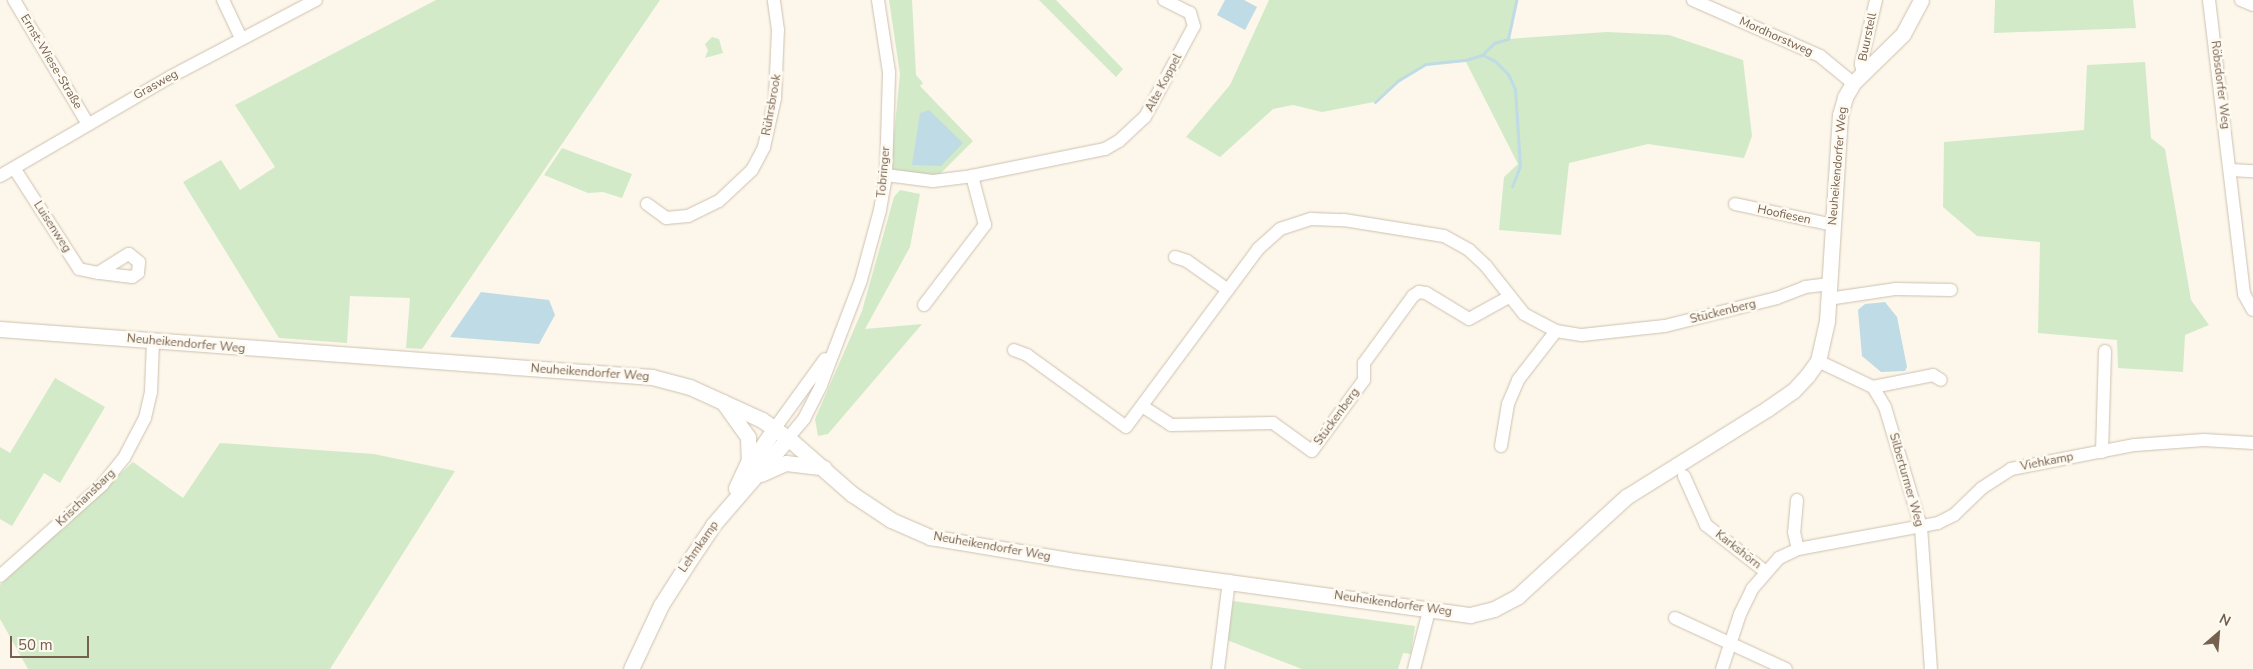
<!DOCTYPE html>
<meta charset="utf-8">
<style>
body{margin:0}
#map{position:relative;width:2253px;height:669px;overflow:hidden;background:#fcf7ea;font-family:"Nunito Sans",sans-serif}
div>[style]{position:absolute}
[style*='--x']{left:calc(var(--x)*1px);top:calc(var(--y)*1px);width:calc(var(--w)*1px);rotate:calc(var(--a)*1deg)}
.green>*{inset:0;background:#d2eac8}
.water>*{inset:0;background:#bfdbe5}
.stream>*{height:3px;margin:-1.5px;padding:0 1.5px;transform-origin:1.5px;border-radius:1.5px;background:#bfdbe5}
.roads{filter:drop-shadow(0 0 1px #cec0b0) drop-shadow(0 0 1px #cec0b0)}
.minor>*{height:12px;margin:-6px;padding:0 6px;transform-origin:6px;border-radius:6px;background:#fff}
.tertiary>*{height:15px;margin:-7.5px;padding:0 7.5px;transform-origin:7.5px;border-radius:7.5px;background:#fff}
span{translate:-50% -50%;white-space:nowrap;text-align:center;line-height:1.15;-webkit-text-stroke:5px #fefaf1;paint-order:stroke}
.street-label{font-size:12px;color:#76614e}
.north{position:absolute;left:2193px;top:609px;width:50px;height:50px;-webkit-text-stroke:4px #fefaf1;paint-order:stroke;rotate:27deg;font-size:14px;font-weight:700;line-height:20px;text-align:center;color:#76614e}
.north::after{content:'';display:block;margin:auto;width:18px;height:22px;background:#76614e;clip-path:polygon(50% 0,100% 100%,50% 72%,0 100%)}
.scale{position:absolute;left:10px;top:636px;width:79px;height:22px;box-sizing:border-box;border:2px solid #76614e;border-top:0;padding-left:6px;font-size:15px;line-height:18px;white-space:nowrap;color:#76614e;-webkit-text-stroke:4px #fefaf1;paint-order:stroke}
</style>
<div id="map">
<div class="green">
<div style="clip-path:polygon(436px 0,660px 0,422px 349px,406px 348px,410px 298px,350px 296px,347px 343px,279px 338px,183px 182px,221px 160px,240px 190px,275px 167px,235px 105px)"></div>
<div style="clip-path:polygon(889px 0,912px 0,916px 75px,923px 83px,920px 86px,973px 141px,933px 181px,890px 176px,900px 74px)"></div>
<div style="clip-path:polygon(1039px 0,1056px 0,1123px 69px,1116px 77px)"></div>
<div style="clip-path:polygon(1269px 0,1516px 0,1508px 39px,1607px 32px,1669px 35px,1743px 60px,1752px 136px,1744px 158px,1648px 144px,1569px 163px,1561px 235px,1499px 230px,1504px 177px,1518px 164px,1465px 60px,1426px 64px,1399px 80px,1374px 102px,1322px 112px,1293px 105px,1273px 109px,1220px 157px,1186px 137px,1230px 85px)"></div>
<div style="clip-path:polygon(1995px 0,2133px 0,2136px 28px,1994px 33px)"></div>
<div style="clip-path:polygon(712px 37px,719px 39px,723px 53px,705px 58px,708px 50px,705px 44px)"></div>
<div style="clip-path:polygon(2145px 62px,2151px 138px,2165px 149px,2191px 300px,2209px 325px,2185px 335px,2183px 372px,2118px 368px,2117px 340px,2038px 333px,2040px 242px,1977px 236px,1943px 207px,1944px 142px,2084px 130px,2087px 65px)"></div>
<div style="clip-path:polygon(562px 148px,632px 174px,622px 198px,603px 192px,588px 193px,544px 175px)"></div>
<div style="clip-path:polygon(900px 190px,920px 194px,910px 247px,865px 329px,922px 324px,828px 434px,818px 436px,815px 419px,862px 311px,894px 197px)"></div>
<div style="clip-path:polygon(55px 378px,105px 407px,60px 483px,44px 473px,12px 526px,0 519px,0 447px,10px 453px)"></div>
<div style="clip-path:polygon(220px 443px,374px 454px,455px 471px,330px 669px,28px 669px,0 619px,0 585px,133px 462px,183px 498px)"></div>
<div style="clip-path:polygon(1233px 601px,1415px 626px,1411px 654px,1403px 653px,1398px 669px,1302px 669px,1227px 640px)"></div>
</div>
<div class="water">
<div style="clip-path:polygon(1225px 0,1244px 0,1257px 7px,1245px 30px,1217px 15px)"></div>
<div style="clip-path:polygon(929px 110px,963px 143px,941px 166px,912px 165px,920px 113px)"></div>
<div style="clip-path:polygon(481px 292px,549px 300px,555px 315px,539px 344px,450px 337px)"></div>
<div style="clip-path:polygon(1885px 302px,1897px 317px,1907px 367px,1905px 371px,1881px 372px,1862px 356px,1858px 310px,1865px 304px)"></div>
</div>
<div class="stream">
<div style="--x:1483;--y:55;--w:13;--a:27"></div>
<div style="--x:1495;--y:61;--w:18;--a:45"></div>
<div style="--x:1508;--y:74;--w:17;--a:65"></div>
<div style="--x:1515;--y:89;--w:77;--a:86.3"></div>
<div style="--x:1520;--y:166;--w:22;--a:111"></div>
<div style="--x:1375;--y:102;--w:33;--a:-43"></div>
<div style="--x:1399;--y:80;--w:31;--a:-31"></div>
<div style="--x:1426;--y:64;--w:39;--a:-6"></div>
<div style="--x:1465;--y:60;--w:18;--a:-16"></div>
<div style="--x:1482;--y:55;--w:17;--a:-45"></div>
<div style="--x:1494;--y:43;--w:15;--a:-16"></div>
<div style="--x:1508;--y:39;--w:40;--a:-78"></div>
</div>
<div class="roads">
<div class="minor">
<div style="--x:14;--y:0;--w:144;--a:59.2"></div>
<div style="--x:223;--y:0;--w:42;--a:64.7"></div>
<div style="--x:1693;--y:0;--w:139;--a:23.8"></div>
<div style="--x:1820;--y:56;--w:43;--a:39.3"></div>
<div style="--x:2209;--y:0;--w:296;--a:83.2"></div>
<div style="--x:2244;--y:294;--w:18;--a:61"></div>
<div style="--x:2241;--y:0;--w:13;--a:23"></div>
<div style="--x:1863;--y:73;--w:9;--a:-103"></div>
<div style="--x:1861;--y:64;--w:66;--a:-76.8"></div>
<div style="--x:14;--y:168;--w:120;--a:57.2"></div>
<div style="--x:79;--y:269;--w:19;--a:12"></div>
<div style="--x:98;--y:273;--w:36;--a:-32"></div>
<div style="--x:129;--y:254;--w:13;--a:39"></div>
<div style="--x:139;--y:262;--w:11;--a:95"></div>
<div style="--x:138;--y:273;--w:7;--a:146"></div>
<div style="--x:132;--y:277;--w:34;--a:-173"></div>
<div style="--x:2231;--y:170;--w:22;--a:3"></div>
<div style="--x:886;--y:175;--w:47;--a:7.3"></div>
<div style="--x:933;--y:181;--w:39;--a:-7"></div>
<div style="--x:972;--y:176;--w:136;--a:-11.5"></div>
<div style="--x:1105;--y:149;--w:16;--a:-30"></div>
<div style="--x:1119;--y:141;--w:35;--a:-43"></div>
<div style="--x:1145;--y:117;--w:103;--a:-61.7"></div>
<div style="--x:1194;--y:26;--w:14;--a:-107"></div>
<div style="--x:1190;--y:13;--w:29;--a:-153"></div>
<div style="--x:0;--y:176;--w:197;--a:-30.2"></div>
<div style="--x:170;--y:77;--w:165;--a:-27.8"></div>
<div style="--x:647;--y:204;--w:24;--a:36"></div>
<div style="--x:666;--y:218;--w:22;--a:-5"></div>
<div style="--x:688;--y:216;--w:34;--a:-26"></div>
<div style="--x:719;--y:201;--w:45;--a:-43.2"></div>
<div style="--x:752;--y:170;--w:26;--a:-62"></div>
<div style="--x:764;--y:147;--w:50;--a:-77.3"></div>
<div style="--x:775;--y:98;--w:68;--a:-87.5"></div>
<div style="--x:778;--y:30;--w:30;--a:-98"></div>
<div style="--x:1735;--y:204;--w:100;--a:12.1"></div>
<div style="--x:1175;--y:257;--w:13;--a:18"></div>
<div style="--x:1187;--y:261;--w:50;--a:35.3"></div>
<div style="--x:1828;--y:299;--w:69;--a:-8.4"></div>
<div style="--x:1896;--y:289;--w:55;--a:1"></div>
<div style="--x:924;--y:305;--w:101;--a:-52.7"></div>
<div style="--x:985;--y:225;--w:51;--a:-104.9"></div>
<div style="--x:1014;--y:350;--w:14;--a:21"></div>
<div style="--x:1027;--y:355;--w:122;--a:36"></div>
<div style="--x:1126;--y:427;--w:222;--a:-53.4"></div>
<div style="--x:1258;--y:249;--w:30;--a:-42"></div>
<div style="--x:1280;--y:229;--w:33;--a:-18"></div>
<div style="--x:1311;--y:219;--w:33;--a:2"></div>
<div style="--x:1344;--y:220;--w:101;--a:9.1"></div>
<div style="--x:1444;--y:236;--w:29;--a:29"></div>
<div style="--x:1469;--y:250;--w:23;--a:43"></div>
<div style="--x:1486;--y:266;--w:61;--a:51.6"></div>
<div style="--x:1524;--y:314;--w:36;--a:28"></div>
<div style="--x:1556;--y:331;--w:26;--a:9"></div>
<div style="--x:1582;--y:335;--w:83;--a:-6.2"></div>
<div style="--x:1665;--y:326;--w:115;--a:-14"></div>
<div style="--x:1777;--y:298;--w:30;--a:-21"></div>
<div style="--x:1805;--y:287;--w:23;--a:-7"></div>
<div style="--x:1818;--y:361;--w:61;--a:25.3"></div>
<div style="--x:1873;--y:387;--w:23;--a:59"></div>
<div style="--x:1885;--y:407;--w:125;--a:73.3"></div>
<div style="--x:1921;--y:527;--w:142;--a:86"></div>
<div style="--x:1873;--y:387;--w:61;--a:-11.3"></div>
<div style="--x:1933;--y:375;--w:9;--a:32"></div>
<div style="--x:1142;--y:406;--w:35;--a:33"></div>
<div style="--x:1171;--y:425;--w:102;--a:-1.1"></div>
<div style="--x:1273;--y:423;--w:48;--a:35.7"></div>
<div style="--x:1312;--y:451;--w:88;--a:-53.8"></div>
<div style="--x:1364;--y:380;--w:17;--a:-90"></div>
<div style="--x:1364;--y:363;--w:83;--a:-53.8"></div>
<div style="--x:1413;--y:296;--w:7;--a:-34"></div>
<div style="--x:1419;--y:292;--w:7;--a:8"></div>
<div style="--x:1426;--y:293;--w:50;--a:31.2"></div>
<div style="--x:1469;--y:319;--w:46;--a:-28.8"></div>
<div style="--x:775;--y:428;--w:85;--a:-54.1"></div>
<div style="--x:788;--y:438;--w:25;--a:-50"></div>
<div style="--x:804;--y:419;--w:38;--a:-63"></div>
<div style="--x:821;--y:385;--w:112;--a:-69.1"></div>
<div style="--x:861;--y:280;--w:73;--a:-74.8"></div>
<div style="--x:880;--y:210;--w:36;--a:-80"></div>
<div style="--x:886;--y:175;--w:103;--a:-88.3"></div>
<div style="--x:889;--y:72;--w:73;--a:-98.7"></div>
<div style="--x:1501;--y:446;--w:43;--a:-80.5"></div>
<div style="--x:1508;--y:404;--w:26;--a:-67"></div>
<div style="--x:1518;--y:380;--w:62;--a:-52.2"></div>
<div style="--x:2102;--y:452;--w:101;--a:-88.3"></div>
<div style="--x:1684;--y:476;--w:54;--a:65.8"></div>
<div style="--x:1706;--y:525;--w:76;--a:38.1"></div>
<div style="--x:1797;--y:500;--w:32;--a:95"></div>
<div style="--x:1794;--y:532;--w:17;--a:77"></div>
<div style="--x:0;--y:576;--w:137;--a:-41.7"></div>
<div style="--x:102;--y:485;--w:35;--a:-51"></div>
<div style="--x:124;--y:458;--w:45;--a:-62.3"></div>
<div style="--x:145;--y:418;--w:27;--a:-77"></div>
<div style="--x:151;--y:392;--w:50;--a:-87.7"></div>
<div style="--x:1675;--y:618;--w:122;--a:24.7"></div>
<div style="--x:1218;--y:669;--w:89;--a:-82.9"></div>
<div style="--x:1414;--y:669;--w:60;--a:-75.5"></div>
<div style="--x:1722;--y:669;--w:58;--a:-71.9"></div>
<div style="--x:1740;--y:614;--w:28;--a:-64"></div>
<div style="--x:1752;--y:589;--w:41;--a:-48.9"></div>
<div style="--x:1779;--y:558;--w:21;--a:-25"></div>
<div style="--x:1798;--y:549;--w:142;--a:-10.5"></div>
<div style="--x:1938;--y:523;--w:18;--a:-27"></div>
<div style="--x:1954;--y:515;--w:39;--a:-44"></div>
<div style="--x:1982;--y:488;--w:35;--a:-33"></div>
<div style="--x:2011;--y:469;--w:126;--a:-11"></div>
<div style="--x:2135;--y:445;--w:69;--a:-4.1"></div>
<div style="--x:2204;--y:440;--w:49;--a:3.5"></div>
</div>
<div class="tertiary">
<div style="--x:0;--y:329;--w:654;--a:4.21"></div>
<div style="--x:652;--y:377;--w:39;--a:15"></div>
<div style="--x:690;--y:387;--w:79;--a:24.6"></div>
<div style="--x:762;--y:420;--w:32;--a:35"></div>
<div style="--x:788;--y:438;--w:85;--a:41.2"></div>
<div style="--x:852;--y:494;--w:47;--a:33.7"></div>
<div style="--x:891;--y:520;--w:43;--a:23.6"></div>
<div style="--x:930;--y:537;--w:147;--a:9.4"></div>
<div style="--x:1075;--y:561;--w:399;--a:7.8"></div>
<div style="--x:1470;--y:615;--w:25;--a:-14"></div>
<div style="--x:1494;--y:609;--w:27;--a:-28"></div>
<div style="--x:1518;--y:596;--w:147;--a:-42.5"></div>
<div style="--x:1626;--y:497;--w:166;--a:-32"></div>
<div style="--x:1767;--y:409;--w:32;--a:-35"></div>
<div style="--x:1793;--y:391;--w:21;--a:-47"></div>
<div style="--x:1807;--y:376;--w:19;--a:-54"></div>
<div style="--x:1818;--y:361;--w:41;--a:-77.3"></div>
<div style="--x:1827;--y:321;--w:206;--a:-86.4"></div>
<div style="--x:1840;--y:115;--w:19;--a:-74"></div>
<div style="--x:1845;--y:97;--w:16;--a:-60"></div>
<div style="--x:1853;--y:83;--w:70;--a:-44.4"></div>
<div style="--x:1903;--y:34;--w:38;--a:-62"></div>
<div style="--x:723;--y:402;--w:43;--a:54.5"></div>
<div style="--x:748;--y:437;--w:23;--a:88"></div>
<div style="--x:749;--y:460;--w:31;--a:115"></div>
<div style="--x:750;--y:464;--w:44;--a:-55.2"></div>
<div style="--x:761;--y:474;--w:27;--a:-24"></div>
<div style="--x:786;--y:463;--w:38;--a:7"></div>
<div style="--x:631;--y:669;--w:71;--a:-64.9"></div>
<div style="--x:661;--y:605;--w:56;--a:-57.4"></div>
<div style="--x:691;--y:558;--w:40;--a:-56"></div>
<div style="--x:713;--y:525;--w:115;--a:-49.2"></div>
</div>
</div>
<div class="street-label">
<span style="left:1776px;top:37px;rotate:24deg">Mordhorstweg</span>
<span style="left:1868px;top:37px;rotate:-78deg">Buurstell</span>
<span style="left:51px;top:62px;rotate:59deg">Ernst-Wiese-Straße</span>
<span style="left:1164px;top:83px;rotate:-62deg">Alte Koppel</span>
<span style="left:156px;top:85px;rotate:-29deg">Grasweg</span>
<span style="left:2220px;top:85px;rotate:83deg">Röbsdorfer Weg</span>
<span style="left:772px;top:105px;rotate:-80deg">Rührsbrook</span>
<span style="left:1838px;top:166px;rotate:-85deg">Neuheikendorfer Weg</span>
<span style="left:884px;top:172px;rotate:-85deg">Tobringer</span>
<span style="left:1784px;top:215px;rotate:12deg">Hoofiesen</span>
<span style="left:52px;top:227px;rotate:57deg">Luisenweg</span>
<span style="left:1723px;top:312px;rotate:-14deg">Stückenberg</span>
<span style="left:186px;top:344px;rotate:5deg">Neuheikendorfer Weg</span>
<span style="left:590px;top:373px;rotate:4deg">Neuheikendorfer Weg</span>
<span style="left:1337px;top:417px;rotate:-54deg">Stückenberg</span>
<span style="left:2047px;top:462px;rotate:-11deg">Viehkamp</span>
<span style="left:1906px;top:480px;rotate:74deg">Silberturmer Weg</span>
<span style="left:86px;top:498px;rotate:-44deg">Krischansbarg</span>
<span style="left:699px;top:547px;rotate:-55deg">Lehmkamp</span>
<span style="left:992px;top:547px;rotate:10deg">Neuheikendorfer Weg</span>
<span style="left:1738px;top:550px;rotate:38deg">Karkshörn</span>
<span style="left:1393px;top:604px;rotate:8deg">Neuheikendorfer Weg</span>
</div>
<div class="north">N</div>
<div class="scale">50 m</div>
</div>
